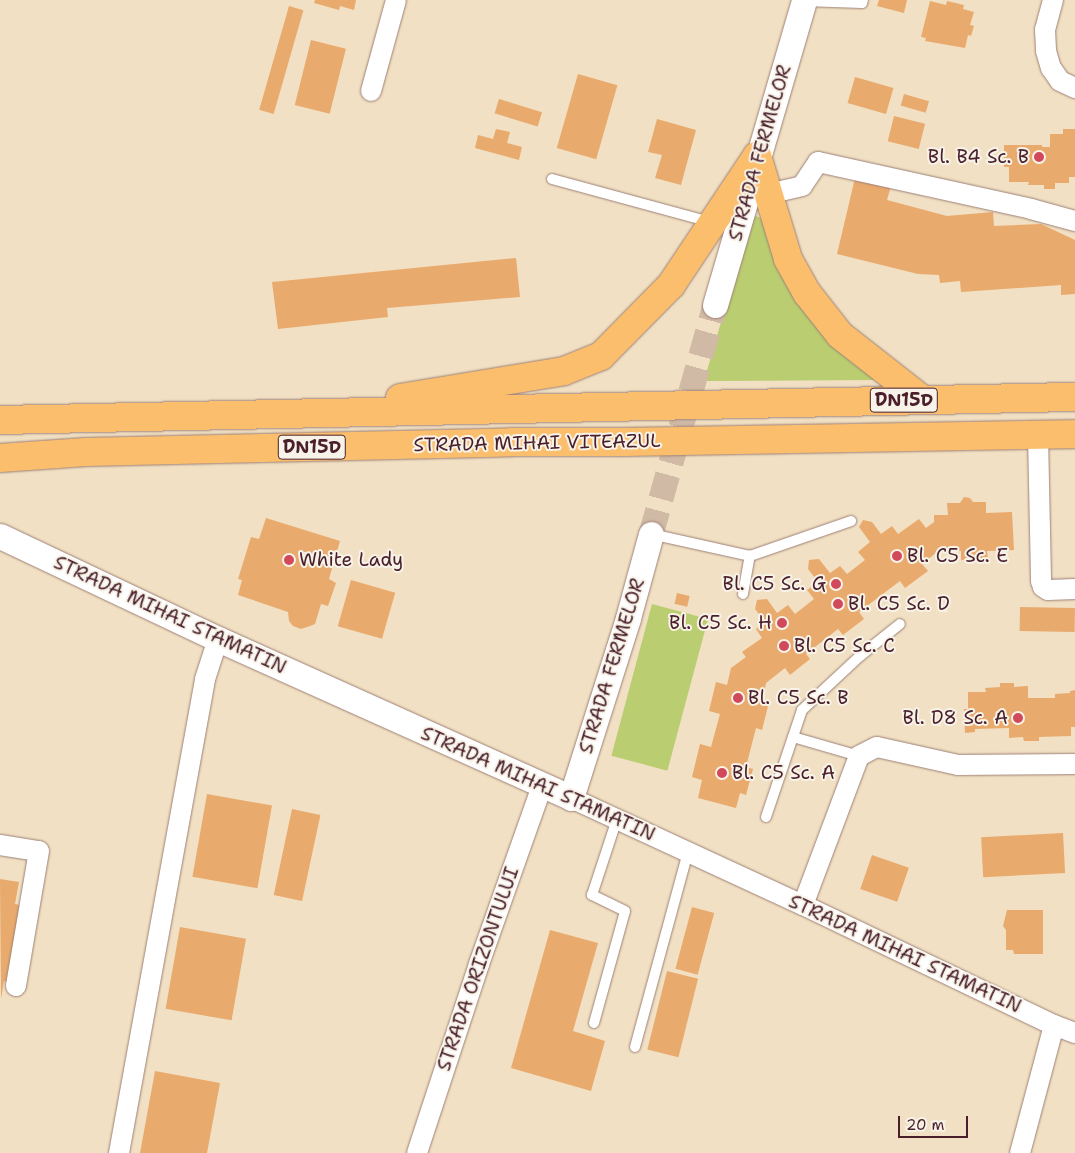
<!DOCTYPE html>
<style>
body{margin:0}
#map{position:relative;width:1075px;height:1153px;overflow:hidden;background:#f1e0c3;font-family:"Shantell Sans",sans-serif}
div>[style]{position:absolute}
[style*='--x']{left:calc(var(--x)*1px);top:calc(var(--y)*1px);width:calc(var(--w)*1px);rotate:calc(var(--a)*1deg)}
.green>*{inset:0;background:#bacd70;transform-origin:0 0}
.building>*{inset:0;background:#e9aa6d;transform-origin:0 0}
.tertiary-tunnel>*{height:25px;margin-top:-12.5px;transform-origin:0;background:repeating-linear-gradient(90deg,#d0b9a5 0 25px,transparent 0 37px)}
.roads{filter:drop-shadow(0 0 1px #9e8077) drop-shadow(0 0 1px #9e8077)}
.service>*{height:10px;margin:-5px;padding:0 5px;transform-origin:5px;border-radius:5px;background:#fff}
.minor>*{height:20px;margin:-10px;padding:0 10px;transform-origin:10px;border-radius:10px;background:#fff}
.tertiary>*{height:25px;margin:-12.5px;padding:0 12.5px;transform-origin:12.5px;border-radius:12.5px;background:#fff}
.primary>*{height:28px;margin:-14px;padding:0 14px;transform-origin:14px;border-radius:14px;background:#fabe6d}
.dots>*{width:14px;height:14px;translate:-50% -50%;box-sizing:border-box;border:2px solid #f7f3e8;border-radius:50%}
span{translate:-50% -50%;white-space:nowrap;text-align:center;line-height:1.15;-webkit-text-stroke:4px #f7f3e8;paint-order:stroke}
.shield-label span{padding:1px 4px;background:#f7f3e8;border:1px solid;border-radius:4px;-webkit-text-stroke-width:0}
.shield-label{font-size:18px;color:#4a1f2b;font-weight:700}
.street-label{font-size:19px;color:#4a1f2b}
.poi-label{font-size:19px;color:#4a1f2b}
.right{translate:-100% -50%;text-align:right}
.left{translate:0 -50%;text-align:left}
.scale{position:absolute;left:898px;top:1116px;width:70px;height:22px;box-sizing:border-box;border:2px solid #4a1f2b;border-top:0;padding-left:6px;font-size:15px;line-height:18px;white-space:nowrap;color:#4a1f2b;-webkit-text-stroke:4px #f7f3e8;paint-order:stroke}
</style>
<div id="map">
<div class="green">
<div style="clip-path:polygon(756px 216px,763px 219px,775px 261px,787px 286px,806px 312px,876px 377px,873px 380px,704px 381px,751px 218px)"></div>
<div style="left:652px;top:604px;width:58px;height:157px;rotate:15deg"></div>
</div>
<div class="building">
<div style="clip-path:polygon(315px 0,356px 0,354px 10px,340px 6px,339px 10px,314px 3px)"></div>
<div style="clip-path:polygon(879px 0,907px 0,904px 13px,877px 6px)"></div>
<div style="clip-path:polygon(930px 1px,946px 5px,947px 1px,964px 5px,963px 9px,974px 12px,970px 25px,974px 26px,971px 36px,968px 35px,965px 48px,925px 41px,926px 38px,921px 37px)"></div>
<div style="left:289px;top:6px;width:15px;height:108px;rotate:16deg"></div>
<div style="left:311px;top:40px;width:36px;height:67px;rotate:14deg"></div>
<div style="left:578px;top:74px;width:41px;height:77px;rotate:16deg"></div>
<div style="left:855px;top:77px;width:40px;height:27px;rotate:16deg"></div>
<div style="left:904px;top:94px;width:26px;height:12px;rotate:16deg"></div>
<div style="left:499px;top:99px;width:45px;height:15px;rotate:17deg"></div>
<div style="left:894px;top:116px;width:32px;height:26px;rotate:14deg"></div>
<div style="clip-path:polygon(657px 119px,696px 130px,681px 185px,655px 178px,662px 155px,648px 152px)"></div>
<div style="clip-path:polygon(496px 129px,510px 132px,507px 143px,522px 147px,519px 160px,475px 148px,478px 135px,493px 139px)"></div>
<div style="clip-path:polygon(1063px 129px,1075px 129px,1075px 177px,1069px 177px,1069px 183px,1055px 183px,1055px 189px,1044px 189px,1044px 185px,1028px 185px,1029px 182px,1009px 182px,1009px 167px,1004px 167px,1004px 145px,1042px 145px,1042px 147px,1050px 147px,1050px 134px,1063px 134px)"></div>
<div style="clip-path:polygon(855px 178px,891px 186px,887px 200px,947px 216px,993px 212px,994px 226px,1041px 224px,1075px 240px,1075px 294px,1061px 295px,1061px 285px,961px 292px,960px 281px,940px 283px,939px 275px,918px 274px,837px 254px)"></div>
<div style="clip-path:polygon(516px 258px,520px 297px,387px 308px,388px 317px,278px 329px,272px 282px)"></div>
<div style="clip-path:polygon(964px 497px,970px 498px,973px 502px,986px 502px,986px 513px,1012px 512px,1014px 550px,987px 551px,988px 559px,961px 560px,961px 551px,949px 551px,949px 548px,942px 548px,922px 564px,928px 571px,905px 588px,900px 581px,859px 612px,864px 619px,843px 635px,838px 629px,806px 654px,810px 659px,790px 675px,785px 668px,766px 683px,762px 704px,768px 706px,762px 730px,756px 728px,746px 767px,753px 769px,746px 795px,740px 793px,736px 808px,698px 798px,702px 780px,692px 777px,700px 744px,711px 747px,720px 714px,709px 711px,716px 682px,727px 685px,731px 668px,746px 657px,742px 652px,762px 638px,756px 629px,765px 622px,755px 609px,757px 600px,767px 599px,777px 613px,788px 605px,795px 614px,814px 599px,807px 590px,818px 582px,808px 569px,809px 560px,819px 559px,830px 573px,840px 566px,847px 574px,865px 560px,858px 552px,870px 542px,859px 527px,863px 520px,872px 522px,881px 534px,892px 526px,898px 534px,919px 519px,926px 528px,934px 522px,934px 515px,948px 515px,947px 503px,960px 503px)"></div>
<div style="clip-path:polygon(266px 518px,340px 541px,329px 579px,336px 583px,328px 606px,321px 604px,315px 624px,310px 626px,301px 629px,293px 626px,289px 621px,288px 612px,238px 595px,242px 580px,238px 579px,251px 537px,259px 539px)"></div>
<div style="left:351px;top:580px;width:46px;height:48px;rotate:16deg"></div>
<div style="left:677px;top:593px;width:13px;height:11px;rotate:13deg"></div>
<div style="left:1020px;top:607px;width:55px;height:24px;rotate:1deg"></div>
<div style="clip-path:polygon(1000px 683px,1014px 683px,1014px 687px,1028px 686px,1028px 698px,1055px 698px,1055px 694px,1070px 693px,1070px 691px,1075px 690px,1075px 727px,1071px 727px,1071px 736px,1039px 737px,1039px 741px,1024px 741px,1023px 737px,1009px 738px,1009px 728px,975px 729px,975px 732px,965px 733px,964px 709px,968px 709px,968px 692px,986px 692px,985px 688px,1000px 687px)"></div>
<div style="left:207px;top:794px;width:66px;height:84px;rotate:10deg"></div>
<div style="left:292px;top:809px;width:29px;height:88px;rotate:12deg"></div>
<div style="left:1063px;top:833px;width:40px;height:82px;rotate:87deg"></div>
<div style="left:872px;top:855px;width:39px;height:36px;rotate:19deg"></div>
<div style="clip-path:polygon(0 879px,19px 882px,15px 904px,20px 905px,7px 982px,4px 981px,1px 999px)"></div>
<div style="left:692px;top:907px;width:23px;height:64px;rotate:15deg"></div>
<div style="clip-path:polygon(1007px 910px,1043px 910px,1043px 954px,1014px 954px,1013px 950px,1006px 950px,1006px 930px,1003px 926px)"></div>
<div style="left:180px;top:927px;width:67px;height:83px;rotate:10deg"></div>
<div style="clip-path:polygon(550px 930px,598px 943px,573px 1031px,605px 1041px,591px 1091px,511px 1068px)"></div>
<div style="left:667px;top:971px;width:32px;height:81px;rotate:14deg"></div>
<div style="clip-path:polygon(155px 1071px,220px 1083px,207px 1153px,140px 1153px)"></div>
</div>
<div class="tertiary-tunnel">
<div style="--x:651;--y:534;--w:238;--a:-74.4"></div>
</div>
<div class="roads">
<div class="service">
<div style="--x:804;--y:1;--w:58;--a:2"></div>
<div style="--x:862;--y:3;--w:3;--a:-72"></div>
<div style="--x:552;--y:179;--w:164;--a:15.2"></div>
<div style="--x:651;--y:534;--w:101;--a:12.5"></div>
<div style="--x:743;--y:594;--w:39;--a:-80"></div>
<div style="--x:750;--y:556;--w:107;--a:-19.1"></div>
<div style="--x:793;--y:737;--w:69;--a:16.1"></div>
<div style="--x:766;--y:817;--w:113;--a:-71.4"></div>
<div style="--x:802;--y:710;--w:79;--a:-43"></div>
<div style="--x:860;--y:656;--w:51;--a:-38.7"></div>
<div style="--x:594;--y:1023;--w:116;--a:-74.5"></div>
<div style="--x:625;--y:911;--w:37;--a:-154"></div>
<div style="--x:592;--y:895;--w:80;--a:-71.8"></div>
<div style="--x:635;--y:1047;--w:202;--a:-74.8"></div>
</div>
<div class="minor">
<div style="--x:1053;--y:0;--w:31;--a:105"></div>
<div style="--x:1045;--y:30;--w:21;--a:87"></div>
<div style="--x:1046;--y:51;--w:18;--a:74"></div>
<div style="--x:1051;--y:68;--w:16;--a:55"></div>
<div style="--x:1060;--y:81;--w:17;--a:25"></div>
<div style="--x:371;--y:91;--w:94;--a:-74.6"></div>
<div style="--x:768;--y:194;--w:35;--a:-13"></div>
<div style="--x:802;--y:186;--w:29;--a:-56"></div>
<div style="--x:818;--y:162;--w:218;--a:12.4"></div>
<div style="--x:1031;--y:209;--w:46;--a:15.3"></div>
<div style="--x:1038;--y:435;--w:146;--a:88.8"></div>
<div style="--x:1041;--y:581;--w:6;--a:72"></div>
<div style="--x:1043;--y:587;--w:6;--a:31"></div>
<div style="--x:1048;--y:590;--w:27;--a:-2"></div>
<div style="--x:571;--y:798;--w:255;--a:24.8"></div>
<div style="--x:803;--y:905;--w:278;--a:25.6"></div>
<div style="--x:1054;--y:1025;--w:22;--a:21"></div>
<div style="--x:0;--y:845;--w:39;--a:9"></div>
<div style="--x:39;--y:851;--w:137;--a:99.7"></div>
<div style="--x:803;--y:905;--w:159;--a:-69.4"></div>
<div style="--x:859;--y:756;--w:20;--a:-27"></div>
<div style="--x:877;--y:747;--w:83;--a:12.5"></div>
<div style="--x:958;--y:765;--w:117;--a:-0.5"></div>
<div style="--x:119;--y:1153;--w:482;--a:-79.7"></div>
<div style="--x:205;--y:679;--w:42;--a:-72"></div>
<div style="--x:417;--y:1153;--w:199;--a:-71.8"></div>
<div style="--x:479;--y:964;--w:189;--a:-70.5"></div>
<div style="--x:1020;--y:1153;--w:132;--a:-75.1"></div>
</div>
<div class="tertiary">
<div style="--x:715;--y:305;--w:318;--a:-73.7"></div>
<div style="--x:0;--y:536;--w:241;--a:25.3"></div>
<div style="--x:218;--y:639;--w:387;--a:24.2"></div>
<div style="--x:571;--y:798;--w:189;--a:-72.4"></div>
<div style="--x:628;--y:618;--w:87;--a:-74.7"></div>
</div>
<div class="primary">
<div style="--x:757;--y:156;--w:108;--a:73.2"></div>
<div style="--x:788;--y:259;--w:39;--a:61"></div>
<div style="--x:807;--y:293;--w:53;--a:51.8"></div>
<div style="--x:840;--y:335;--w:105;--a:38.1"></div>
<div style="--x:400;--y:398;--w:166;--a:-9.3"></div>
<div style="--x:564;--y:371;--w:40;--a:-22"></div>
<div style="--x:601;--y:356;--w:100;--a:-45.4"></div>
<div style="--x:671;--y:285;--w:155;--a:-56.3"></div>
<div style="--x:0;--y:420;--w:1075;--a:-1.23"></div>
<div style="--x:0;--y:458;--w:86;--a:-4"></div>
<div style="--x:86;--y:452;--w:426;--a:-1.3"></div>
<div style="--x:512;--y:442;--w:112;--a:0"></div>
<div style="--x:624;--y:442;--w:451;--a:-1"></div>
</div>
</div>
<div class="dots">
<div style="left:1039px;top:157px;background:#d1495b"></div>
<div style="left:897px;top:556px;background:#d1495b"></div>
<div style="left:289px;top:560px;background:#d1495b"></div>
<div style="left:836px;top:584px;background:#d1495b"></div>
<div style="left:838px;top:604px;background:#d1495b"></div>
<div style="left:782px;top:623px;background:#d1495b"></div>
<div style="left:784px;top:646px;background:#d1495b"></div>
<div style="left:738px;top:698px;background:#d1495b"></div>
<div style="left:1018px;top:718px;background:#d1495b"></div>
<div style="left:722px;top:773px;background:#d1495b"></div>
</div>
<div class="shield-label">
<span style="left:904px;top:400px">DN15D</span>
<span style="left:312px;top:447px">DN15D</span>
</div>
<div class="street-label">
<span style="left:760px;top:153px;rotate:-74deg">STRADA FERMELOR</span>
<span style="left:537px;top:443px;rotate:-1deg">STRADA MIHAI VITEAZUL</span>
<span style="left:170px;top:615px;rotate:25deg">STRADA MIHAI STAMATIN</span>
<span style="left:612px;top:666px;rotate:-73deg">STRADA FERMELOR</span>
<span style="left:538px;top:784px;rotate:24deg">STRADA MIHAI STAMATIN</span>
<span style="left:905px;top:954px;rotate:25deg">STRADA MIHAI STAMATIN</span>
<span style="left:478px;top:969px;rotate:-71deg">STRADA ORIZONTULUI</span>
</div>
<div class="poi-label">
<span class="right" style="left:1029px;top:157px">Bl. B4 Sc. B</span>
<span class="left" style="left:907px;top:556px">Bl. C5 Sc. E</span>
<span class="left" style="left:299px;top:560px">White Lady</span>
<span class="right" style="left:826px;top:584px">Bl. C5 Sc. G</span>
<span class="left" style="left:848px;top:604px">Bl. C5 Sc. D</span>
<span class="right" style="left:772px;top:623px">Bl. C5 Sc. H</span>
<span class="left" style="left:794px;top:646px">Bl. C5 Sc. C</span>
<span class="left" style="left:748px;top:698px">Bl. C5 Sc. B</span>
<span class="right" style="left:1008px;top:718px">Bl. D8 Sc. A</span>
<span class="left" style="left:732px;top:773px">Bl. C5 Sc. A</span>
</div>
<div class="scale">20 m</div>
</div>
